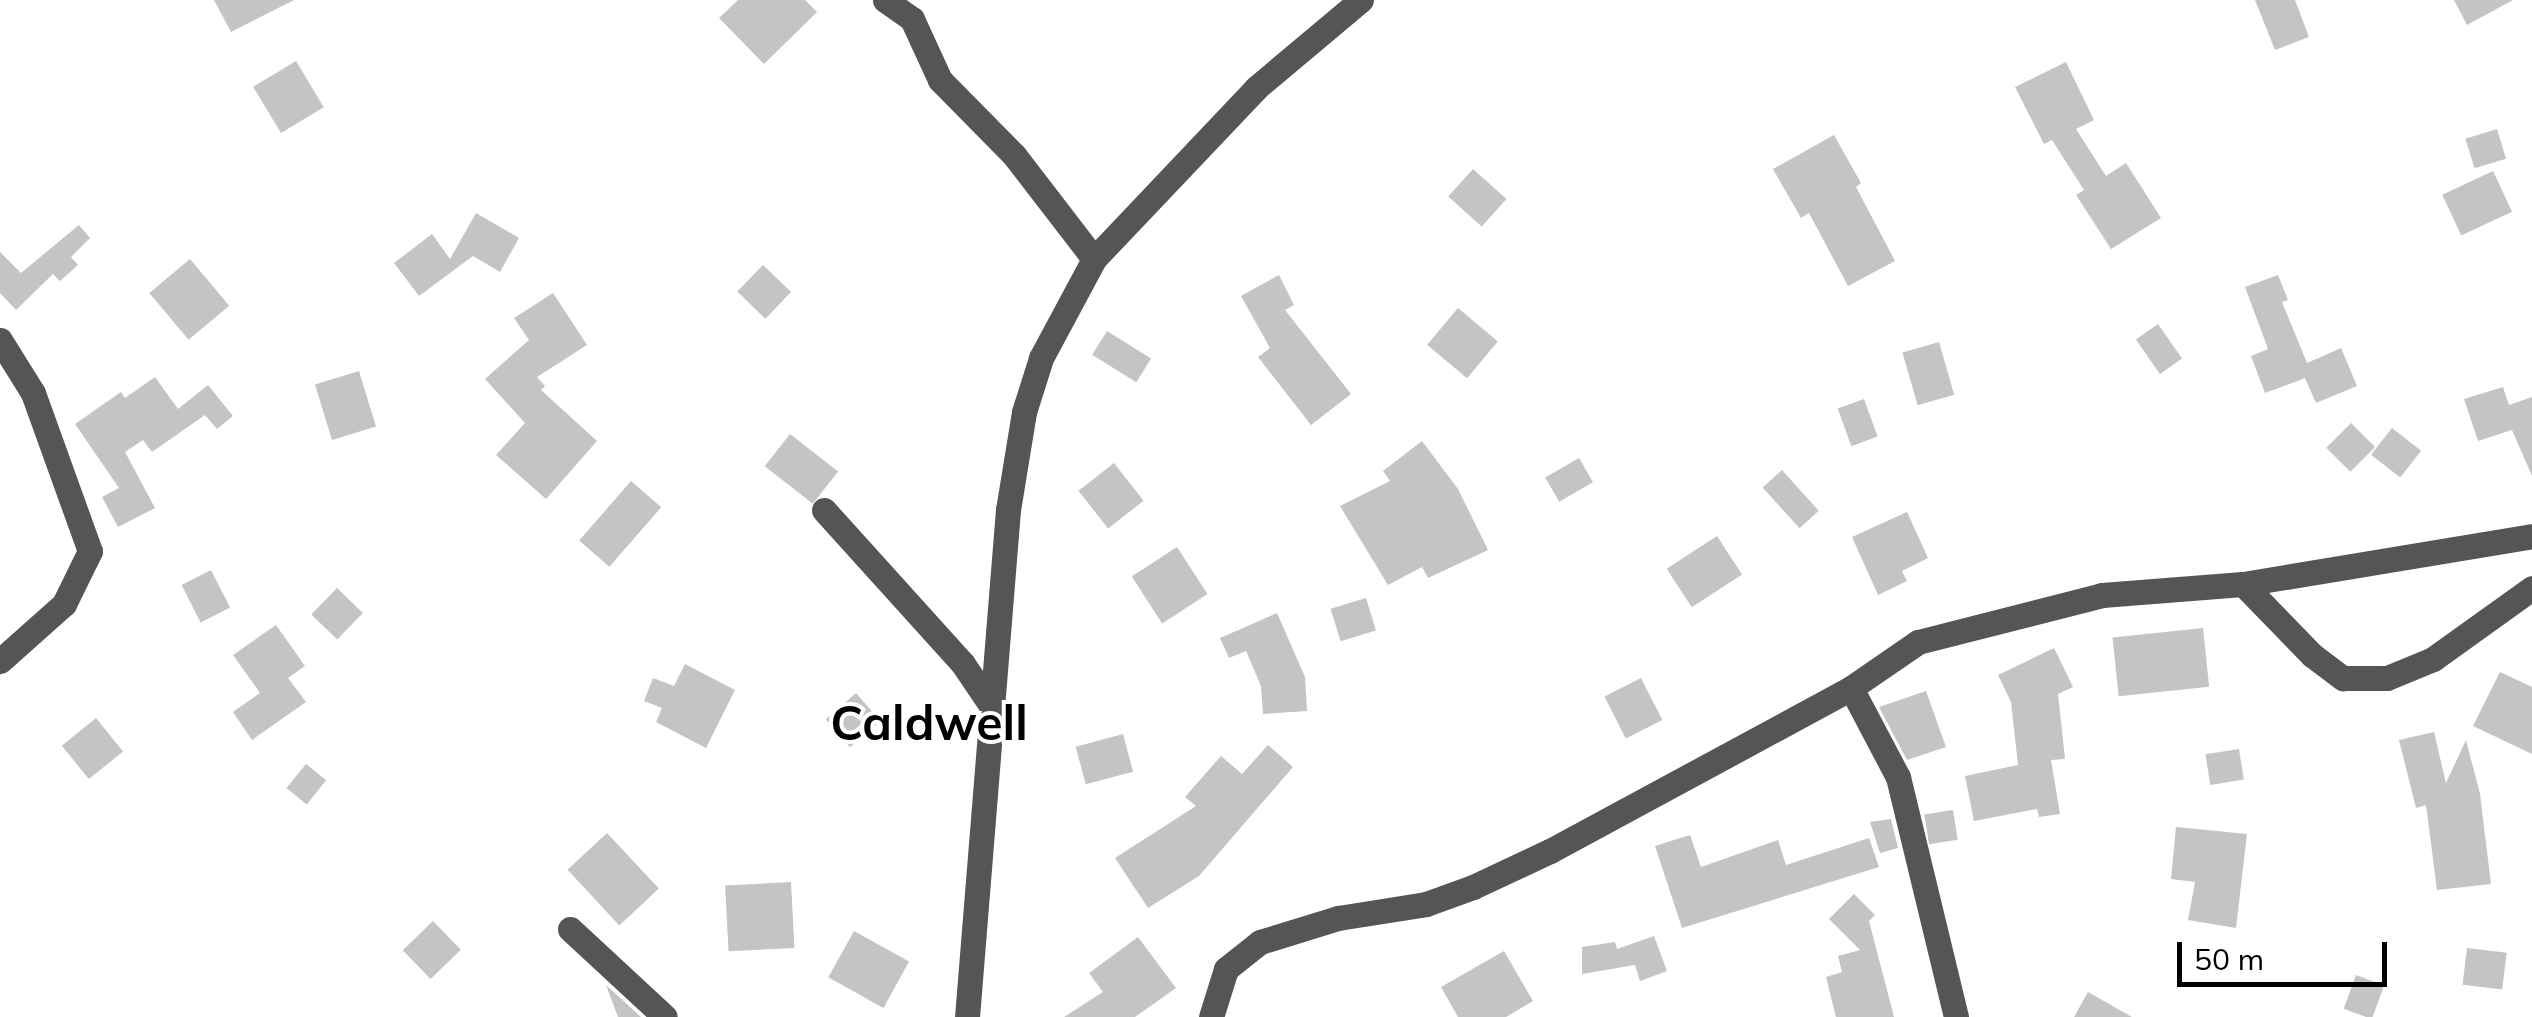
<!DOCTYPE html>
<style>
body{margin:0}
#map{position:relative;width:2532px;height:1017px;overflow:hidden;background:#fff;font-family:Mulish,sans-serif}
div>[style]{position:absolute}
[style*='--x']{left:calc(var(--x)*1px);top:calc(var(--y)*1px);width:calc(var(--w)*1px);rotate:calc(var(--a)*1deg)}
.building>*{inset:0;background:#c4c4c4;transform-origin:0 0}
.minor>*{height:25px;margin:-12.5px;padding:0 12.5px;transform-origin:12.5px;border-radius:12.5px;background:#555}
span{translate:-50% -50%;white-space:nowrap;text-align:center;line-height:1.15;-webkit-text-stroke:8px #fff;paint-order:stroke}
.district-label{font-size:48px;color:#000;font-weight:700}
.scale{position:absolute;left:2177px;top:942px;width:210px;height:45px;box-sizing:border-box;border:5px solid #000;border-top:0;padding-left:12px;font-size:30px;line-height:35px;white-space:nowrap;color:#000;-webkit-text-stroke:8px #fff;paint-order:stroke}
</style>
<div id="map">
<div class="building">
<div style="clip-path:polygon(214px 0,294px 0,231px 32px)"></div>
<div style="clip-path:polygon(738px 0,805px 0,817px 12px,764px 64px,719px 18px)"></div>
<div style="clip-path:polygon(2255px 0,2295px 0,2309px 37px,2275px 50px)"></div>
<div style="clip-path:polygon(2454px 0,2513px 0,2467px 25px)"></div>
<div style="left:296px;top:61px;width:54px;height:50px;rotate:59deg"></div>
<div style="clip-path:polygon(2066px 62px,2094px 120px,2076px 129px,2106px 176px,2126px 163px,2161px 218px,2111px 249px,2076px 195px,2084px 190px,2052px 140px,2044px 144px,2015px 87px)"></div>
<div style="left:2497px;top:129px;width:31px;height:33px;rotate:73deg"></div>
<div style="clip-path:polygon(1834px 135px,1861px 183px,1856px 187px,1895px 261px,1848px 286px,1809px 213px,1801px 218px,1773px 169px)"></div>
<div style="left:1473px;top:169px;width:45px;height:37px;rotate:42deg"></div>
<div style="left:2493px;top:171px;width:45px;height:56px;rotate:65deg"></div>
<div style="clip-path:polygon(476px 213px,519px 238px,500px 272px,473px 256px,419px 296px,394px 263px,432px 234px,450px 259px)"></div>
<div style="clip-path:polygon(79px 225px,90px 238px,71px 257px,78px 265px,60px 281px,53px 274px,16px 310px,0 293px,0 252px,21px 273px)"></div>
<div style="left:190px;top:259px;width:61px;height:53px;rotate:50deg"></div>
<div style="left:763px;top:265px;width:39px;height:37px;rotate:44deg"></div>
<div style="clip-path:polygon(1279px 275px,1294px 305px,1285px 310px,1351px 394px,1311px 425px,1258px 357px,1270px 348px,1241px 296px)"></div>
<div style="clip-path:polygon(2278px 275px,2288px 300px,2282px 302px,2307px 363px,2341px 348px,2357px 386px,2316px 403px,2305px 378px,2265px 393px,2251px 356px,2268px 349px,2245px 287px)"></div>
<div style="clip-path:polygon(553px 293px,587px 345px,537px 377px,545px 386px,541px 390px,597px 441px,546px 499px,496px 455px,525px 423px,485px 379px,529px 340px,514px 318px)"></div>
<div style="left:1458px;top:308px;width:52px;height:48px;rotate:40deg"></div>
<div style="left:2158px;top:324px;width:42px;height:27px;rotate:55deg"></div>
<div style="left:1107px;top:331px;width:52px;height:28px;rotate:32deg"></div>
<div style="left:1939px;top:342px;width:55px;height:38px;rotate:74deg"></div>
<div style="left:359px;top:371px;width:58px;height:46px;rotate:73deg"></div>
<div style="clip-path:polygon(155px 377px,178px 409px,208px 385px,233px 416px,217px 429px,205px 415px,152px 452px,143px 440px,125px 452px,155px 508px,118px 527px,102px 497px,119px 488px,75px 424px,121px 392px,125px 398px)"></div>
<div style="clip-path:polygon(2503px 387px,2509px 405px,2532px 397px,2532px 476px,2512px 430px,2478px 441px,2464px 399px)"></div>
<div style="left:1864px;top:399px;width:40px;height:28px;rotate:70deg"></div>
<div style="left:2351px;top:423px;width:34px;height:35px;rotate:45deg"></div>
<div style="left:2392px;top:428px;width:37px;height:34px;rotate:38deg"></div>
<div style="left:790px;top:434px;width:61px;height:41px;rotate:38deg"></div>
<div style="clip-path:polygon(1422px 441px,1458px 489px,1488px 550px,1428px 578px,1422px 567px,1388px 585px,1340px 506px,1390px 481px,1383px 471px)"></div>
<div style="left:1579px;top:458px;width:28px;height:39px;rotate:60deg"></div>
<div style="left:1114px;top:463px;width:48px;height:45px;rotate:52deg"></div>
<div style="left:1782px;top:470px;width:55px;height:26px;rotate:48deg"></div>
<div style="left:631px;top:481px;width:40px;height:79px;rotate:41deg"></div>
<div style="clip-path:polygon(1907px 512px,1928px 558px,1902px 571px,1907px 581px,1878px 595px,1852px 537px)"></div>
<div style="left:1717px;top:536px;width:46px;height:60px;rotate:57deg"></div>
<div style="left:1177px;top:547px;width:56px;height:54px;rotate:57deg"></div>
<div style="left:211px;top:570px;width:42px;height:33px;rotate:63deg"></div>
<div style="left:337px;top:588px;width:36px;height:37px;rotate:44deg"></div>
<div style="left:1366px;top:598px;width:34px;height:37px;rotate:73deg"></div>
<div style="clip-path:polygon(1277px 613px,1305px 677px,1307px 711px,1263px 714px,1261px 686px,1246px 651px,1229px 658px,1220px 638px)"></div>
<div style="clip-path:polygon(276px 625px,305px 666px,288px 678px,306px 702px,252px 740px,233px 712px,260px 693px,233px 655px)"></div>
<div style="left:2203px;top:628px;width:59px;height:91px;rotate:84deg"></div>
<div style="clip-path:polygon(2054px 648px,2073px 687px,2058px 694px,2065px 759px,2051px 760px,2060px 814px,2039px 817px,2037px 809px,1974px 821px,1965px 776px,2018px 765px,2011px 702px,1998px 675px)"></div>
<div style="clip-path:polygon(685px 664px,735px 690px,706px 748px,656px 722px,662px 708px,644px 701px,653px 678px,674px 686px)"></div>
<div style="clip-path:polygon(2500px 672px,2532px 687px,2532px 754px,2473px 726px)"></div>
<div style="left:1641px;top:678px;width:47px;height:41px;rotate:63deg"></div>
<div style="clip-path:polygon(1926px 691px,1946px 747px,1907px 760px,1879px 707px)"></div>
<div style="left:856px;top:693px;width:37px;height:40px;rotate:49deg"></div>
<div style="left:96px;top:718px;width:43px;height:44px;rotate:51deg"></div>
<div style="clip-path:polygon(2434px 732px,2446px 783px,2466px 740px,2480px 794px,2491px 884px,2437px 890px,2426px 805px,2416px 808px,2399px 740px)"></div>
<div style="left:1123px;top:734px;width:39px;height:49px;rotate:75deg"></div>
<div style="clip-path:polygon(1268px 745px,1293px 767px,1199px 876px,1148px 908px,1115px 858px,1196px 806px,1185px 797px,1221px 756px,1242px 774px)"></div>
<div style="left:2239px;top:749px;width:31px;height:34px;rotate:81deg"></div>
<div style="left:306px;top:764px;width:26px;height:31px;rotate:39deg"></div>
<div style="left:1953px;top:810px;width:30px;height:29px;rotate:81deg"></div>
<div style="clip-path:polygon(1891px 819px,1898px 848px,1880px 853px,1870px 822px)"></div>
<div style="clip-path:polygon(2176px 827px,2247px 834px,2236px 928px,2188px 920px,2195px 882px,2171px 879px)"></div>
<div style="left:607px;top:833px;width:76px;height:54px;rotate:47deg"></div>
<div style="clip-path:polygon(1690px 835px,1701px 867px,1778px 840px,1786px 865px,1869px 838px,1879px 867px,1682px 928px,1655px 846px)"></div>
<div style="left:791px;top:882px;width:66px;height:66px;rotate:87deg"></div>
<div style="clip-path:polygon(1854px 894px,1875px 915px,1869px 921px,1894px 1017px,1836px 1017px,1826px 977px,1842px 972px,1838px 956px,1860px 950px,1829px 919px)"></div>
<div style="left:433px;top:921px;width:40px;height:42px;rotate:46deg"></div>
<div style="left:854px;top:931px;width:63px;height:53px;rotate:29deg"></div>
<div style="clip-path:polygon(1654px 936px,1667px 971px,1640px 981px,1635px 965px,1582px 974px,1582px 947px,1615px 942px,1617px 949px)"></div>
<div style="clip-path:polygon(1138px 937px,1176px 988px,1135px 1017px,1064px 1017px,1103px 992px,1089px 973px)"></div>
<div style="left:2467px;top:948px;width:40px;height:37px;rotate:7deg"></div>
<div style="clip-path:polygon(1504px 951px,1533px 1001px,1506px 1017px,1458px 1017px,1441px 987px)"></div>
<div style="left:2356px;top:975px;width:30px;height:36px;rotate:20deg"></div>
<div style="clip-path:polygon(606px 985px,641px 1017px,618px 1017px)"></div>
<div style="clip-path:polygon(2088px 992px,2132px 1017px,2074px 1017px)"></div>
</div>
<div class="minor">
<div style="--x:885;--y:0;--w:33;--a:35"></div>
<div style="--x:912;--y:19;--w:67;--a:65.3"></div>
<div style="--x:940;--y:80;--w:105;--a:45.4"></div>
<div style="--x:1014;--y:155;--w:131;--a:52.4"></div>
<div style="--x:0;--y:340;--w:62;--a:58.1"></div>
<div style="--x:33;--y:393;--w:168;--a:70.2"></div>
<div style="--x:90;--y:551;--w:59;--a:116.1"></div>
<div style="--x:64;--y:604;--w:86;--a:138.3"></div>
<div style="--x:824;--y:510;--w:207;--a:47.9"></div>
<div style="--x:963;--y:664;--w:55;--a:56"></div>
<div style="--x:2243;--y:584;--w:99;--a:45.8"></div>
<div style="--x:2312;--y:655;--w:39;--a:37"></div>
<div style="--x:2343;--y:678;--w:44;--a:0"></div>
<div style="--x:2387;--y:678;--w:50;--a:-22.4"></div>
<div style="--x:2433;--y:659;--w:122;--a:-35.6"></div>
<div style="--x:1851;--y:688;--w:101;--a:62.2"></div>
<div style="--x:1898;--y:777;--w:247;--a:76.4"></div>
<div style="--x:570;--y:929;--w:129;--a:42.8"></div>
<div style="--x:967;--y:1017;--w:509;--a:-85.38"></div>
<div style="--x:1008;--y:510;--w:99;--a:-80.7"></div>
<div style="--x:1024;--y:412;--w:57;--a:-72.5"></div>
<div style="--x:1041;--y:358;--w:112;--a:-61.8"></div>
<div style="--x:1094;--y:259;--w:236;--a:-46.5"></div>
<div style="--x:1256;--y:88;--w:137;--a:-40"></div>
<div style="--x:1211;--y:1017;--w:50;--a:-72.6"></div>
<div style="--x:1226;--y:969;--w:43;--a:-38.5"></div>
<div style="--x:1260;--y:942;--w:82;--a:-17.1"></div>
<div style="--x:1338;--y:918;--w:89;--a:-9"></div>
<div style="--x:1426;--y:904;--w:50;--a:-19.9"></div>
<div style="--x:1473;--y:887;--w:85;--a:-25.1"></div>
<div style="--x:1550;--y:851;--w:342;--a:-28.4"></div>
<div style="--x:1851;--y:688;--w:81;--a:-34.5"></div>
<div style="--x:1918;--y:642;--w:190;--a:-14.3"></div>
<div style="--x:2102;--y:595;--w:141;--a:-4.5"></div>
<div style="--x:2243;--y:584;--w:293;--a:-9.4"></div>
</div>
<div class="district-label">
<span style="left:929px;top:723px">Caldwell</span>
</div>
<div class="scale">50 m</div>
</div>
